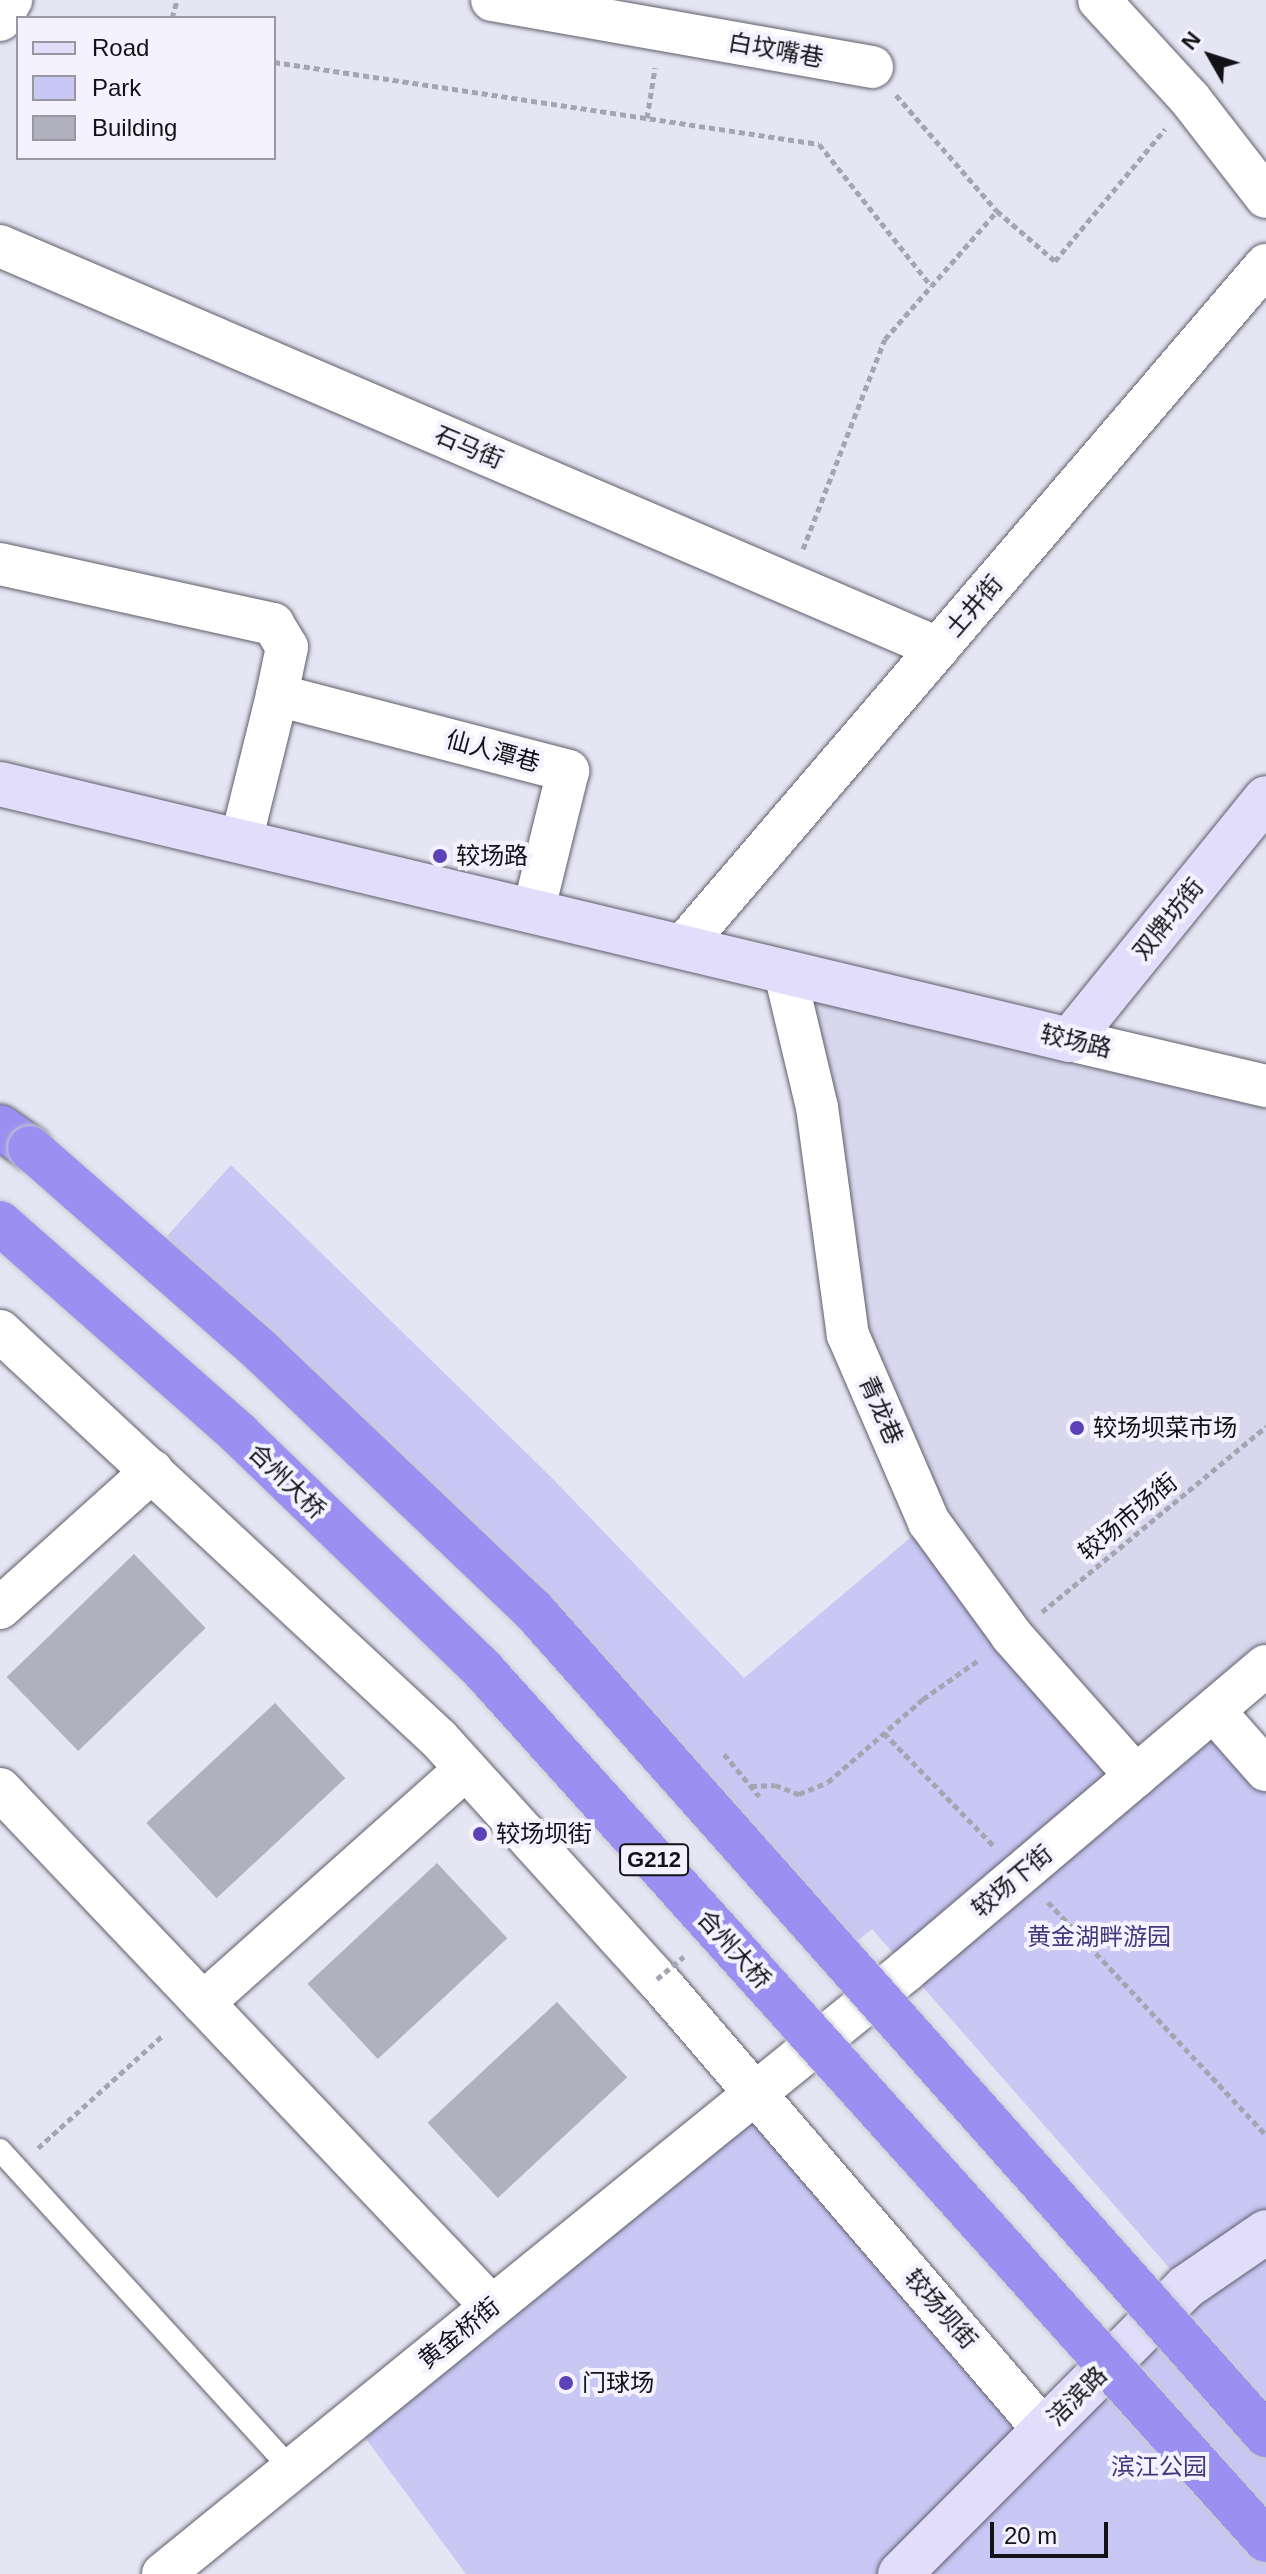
<!DOCTYPE html>
<meta charset="utf-8">
<style>
body{margin:0}
#map{position:relative;width:1266px;height:2574px;overflow:hidden;background:#e5e5f4;font-family:Helvetica,"Noto Sans SC",sans-serif}
div>[style]{position:absolute}
[style*='--x']{left:calc(var(--x)*1px);top:calc(var(--y)*1px);width:calc(var(--w)*1px);rotate:calc(var(--a)*1deg)}
.built>*{inset:0;background:#d8d7ed}
.green>*{inset:0;background:#c9c7f3}
.building>*{inset:0;background:#b1b0be;transform-origin:0 0}
.path>*{height:5px;margin-top:-2.5px;transform-origin:0;background:repeating-linear-gradient(90deg,#a5a5b1 0 6px,transparent 0 10px)}
.roads{filter:drop-shadow(0 0 2px #5f5f6b) drop-shadow(0 0 2px #5f5f6b)}
.lane>*{height:22px;margin:-11px;padding:0 11px;transform-origin:11px;border-radius:11px;background:#fff}
.street>*{height:42px;margin:-21px;padding:0 21px;transform-origin:21px;border-radius:21px;background:#fff}
.secondary>*{height:44px;margin:-22px;padding:0 22px;transform-origin:22px;border-radius:22px;background:#e1ddfb}
.highway>*{height:44px;margin:-22px;padding:0 22px;transform-origin:22px;border-radius:22px;background:#9b8ff1}
.path-bridge>*{height:5px;margin-top:-2.5px;transform-origin:0;background:repeating-linear-gradient(90deg,#a5a5b1 0 6px,transparent 0 10px)}
.bridges{filter:drop-shadow(0 0 2px #cbcbcc) drop-shadow(0 0 2px #cbcbcc)}
.highway-bridge>*{height:44px;margin:-22px;padding:0 22px;transform-origin:22px;border-radius:22px;background:#9b8ff1}
.dots>*{width:22px;height:22px;translate:-50% -50%;box-sizing:border-box;border:4px solid #f3f2fe;border-radius:50%}
span{translate:-50% -50%;white-space:nowrap;text-align:center;line-height:1.15;-webkit-text-stroke:8px #f3f2fe;paint-order:stroke}
.shield-label span{padding:2px 6px;background:#f3f2fe;border:2px solid;border-radius:6px;-webkit-text-stroke-width:0}
.shield-label{font-size:22px;color:#121217;font-weight:700}
.street-label{font-size:24px;color:#121217}
.poi-label{font-size:24px;color:#121217}
.left{translate:0 -50%;text-align:left}
.park-label{font-size:24px;color:#43387d}
.legend{position:absolute;left:16px;top:16px;width:260px;height:144px;box-sizing:border-box;background:#f3f2fe;border:2px solid #9998a2;margin:0;padding:10px 14px;list-style:none;font-size:24px;color:#121217}
.legend li{display:flex;align-items:center;gap:16px;height:40px}
.legend b{width:40px;border:2px solid #9998a2}
.north{position:absolute;left:1170px;top:16px;width:80px;height:80px;-webkit-text-stroke:6px #f3f2fe;paint-order:stroke;rotate:309deg;font-size:22px;font-weight:700;line-height:32px;text-align:center;color:#121217}
.north::after{content:'';display:block;margin:auto;width:28px;height:36px;background:#121217;clip-path:polygon(50% 0,100% 100%,50% 72%,0 100%)}
.scale{position:absolute;left:990px;top:2522px;width:118px;height:36px;box-sizing:border-box;border:4px solid #121217;border-top:0;padding-left:10px;font-size:24px;line-height:28px;white-space:nowrap;color:#121217;-webkit-text-stroke:6px #f3f2fe;paint-order:stroke}
</style>
<div id="map">
<div class="built">
<div style="clip-path:polygon(785px 973px,1266px 1087px,1266px 1666px,1136px 1776px,1012px 1636px,848px 1335px)"></div>
</div>
<div class="green">
<div style="clip-path:polygon(231px 1165px,553px 1479px,744px 1678px,929px 1522px,1136px 1775px,1214px 1711px,1266px 1770px,1266px 2574px,466px 2574px,352px 2420px,755px 2093px,1044px 2429px,1186px 2287px,872px 1929px,837px 1958px,533px 1610px,150px 1255px)"></div>
</div>
<div class="building">
<div style="left:134px;top:1554px;width:103px;height:177px;rotate:46deg"></div>
<div style="left:275px;top:1703px;width:103px;height:176px;rotate:47deg"></div>
<div style="left:437px;top:1863px;width:103px;height:177px;rotate:47deg"></div>
<div style="left:557px;top:2002px;width:103px;height:177px;rotate:47deg"></div>
</div>
<div class="path">
<div style="--x:172;--y:18;--w:19;--a:-74"></div>
<div style="--x:274;--y:62;--w:551;--a:8.56"></div>
<div style="--x:819;--y:144;--w:181;--a:51.7"></div>
<div style="--x:896;--y:95;--w:154;--a:49"></div>
<div style="--x:997;--y:211;--w:77;--a:40.8"></div>
<div style="--x:1055;--y:261;--w:172;--a:-50.2"></div>
<div style="--x:647;--y:118;--w:51;--a:-80.9"></div>
<div style="--x:803;--y:549;--w:225;--a:-68.7"></div>
<div style="--x:885;--y:339;--w:170;--a:-48.8"></div>
<div style="--x:1042;--y:1612;--w:291;--a:-39.6"></div>
<div style="--x:884;--y:1733;--w:158;--a:45.8"></div>
<div style="--x:724;--y:1754;--w:55;--a:50.2"></div>
<div style="--x:751;--y:1786;--w:24;--a:-2"></div>
<div style="--x:775;--y:1785;--w:26;--a:21"></div>
<div style="--x:799;--y:1794;--w:31;--a:-22"></div>
<div style="--x:828;--y:1782;--w:126;--a:-41.1"></div>
<div style="--x:923;--y:1699;--w:70;--a:-35.1"></div>
<div style="--x:1048;--y:1902;--w:319;--a:46.9"></div>
<div style="--x:38;--y:2148;--w:167;--a:-42.1"></div>
</div>
<div class="roads">
<div class="lane">
<div style="--x:0;--y:2150;--w:432;--a:47.6"></div>
</div>
<div class="street">
<div style="--x:492;--y:0;--w:386;--a:10"></div>
<div style="--x:1099;--y:0;--w:134;--a:47.4"></div>
<div style="--x:1190;--y:99;--w:124;--a:52.2"></div>
<div style="--x:0;--y:20;--w:23;--a:-61"></div>
<div style="--x:0;--y:246;--w:1021;--a:23.2"></div>
<div style="--x:0;--y:564;--w:280;--a:12.4"></div>
<div style="--x:273;--y:624;--w:27;--a:59"></div>
<div style="--x:287;--y:647;--w:49;--a:101.8"></div>
<div style="--x:241;--y:841;--w:150;--a:-76.1"></div>
<div style="--x:277;--y:695;--w:301;--a:14.6"></div>
<div style="--x:568;--y:771;--w:145;--a:103.9"></div>
<div style="--x:682;--y:947;--w:898;--a:-49.43"></div>
<div style="--x:785;--y:973;--w:138;--a:76.6"></div>
<div style="--x:817;--y:1107;--w:230;--a:82.3"></div>
<div style="--x:848;--y:1335;--w:204;--a:66.6"></div>
<div style="--x:929;--y:1522;--w:141;--a:53.9"></div>
<div style="--x:1012;--y:1636;--w:187;--a:48.5"></div>
<div style="--x:1070;--y:1040;--w:201;--a:13.2"></div>
<div style="--x:0;--y:1331;--w:599;--a:42.9"></div>
<div style="--x:439;--y:1739;--w:324;--a:47.8"></div>
<div style="--x:657;--y:1979;--w:594;--a:49.37"></div>
<div style="--x:0;--y:1608;--w:205;--a:-42"></div>
<div style="--x:1214;--y:1711;--w:79;--a:48.6"></div>
<div style="--x:0;--y:1789;--w:714;--a:46.47"></div>
<div style="--x:203;--y:2003;--w:352;--a:-41.7"></div>
<div style="--x:163;--y:2574;--w:958;--a:-39.07"></div>
<div style="--x:907;--y:1970;--w:470;--a:-40.3"></div>
</div>
<div class="secondary">
<div style="--x:0;--y:784;--w:1100;--a:13.46"></div>
<div style="--x:1070;--y:1040;--w:311;--a:-51"></div>
<div style="--x:900;--y:2574;--w:405;--a:-45.1"></div>
<div style="--x:1186;--y:2287;--w:97;--a:-34.5"></div>
</div>
<div class="highway">
<div style="--x:0;--y:1127;--w:37;--a:35"></div>
</div>
</div>
<div class="path-bridge">
<div style="--x:657;--y:1979;--w:35;--a:-40"></div>
</div>
<div class="bridges">
<div class="highway-bridge">
<div style="--x:30;--y:1148;--w:310;--a:41.3"></div>
<div style="--x:263;--y:1353;--w:373;--a:43.6"></div>
<div style="--x:533;--y:1610;--w:1104;--a:48.38"></div>
<div style="--x:0;--y:1223;--w:319;--a:41.4"></div>
<div style="--x:239;--y:1434;--w:341;--a:44"></div>
<div style="--x:484;--y:1671;--w:1169;--a:48.02"></div>
</div>
</div>
<div class="dots">
<div style="left:440px;top:856px;background:#5c41b9"></div>
<div style="left:1077px;top:1428px;background:#5c41b9"></div>
<div style="left:480px;top:1834px;background:#5c41b9"></div>
<div style="left:566px;top:2383px;background:#5c41b9"></div>
</div>
<div class="shield-label">
<span style="left:654px;top:1860px">G212</span>
</div>
<div class="street-label">
<span style="left:776px;top:50px;rotate:10deg">白坟嘴巷</span>
<span style="left:469px;top:447px;rotate:23deg">石马街</span>
<span style="left:974px;top:606px;rotate:-49deg">土井街</span>
<span style="left:493px;top:751px;rotate:15deg">仙人潭巷</span>
<span style="left:1168px;top:919px;rotate:-51deg">双牌坊街</span>
<span style="left:1076px;top:1041px;rotate:13deg">较场路</span>
<span style="left:881px;top:1410px;rotate:66deg">青龙巷</span>
<span style="left:287px;top:1481px;rotate:44deg">合州大桥</span>
<span style="left:1128px;top:1517px;rotate:-40deg">较场市场街</span>
<span style="left:1012px;top:1881px;rotate:-40deg">较场下街</span>
<span style="left:734px;top:1949px;rotate:48deg">合州大桥</span>
<span style="left:941px;top:2309px;rotate:49deg">较场坝街</span>
<span style="left:459px;top:2333px;rotate:-39deg">黄金桥街</span>
<span style="left:1077px;top:2396px;rotate:-45deg">涪滨路</span>
</div>
<div class="poi-label">
<span class="left" style="left:456px;top:856px">较场路</span>
<span class="left" style="left:1093px;top:1428px">较场坝菜市场</span>
<span class="left" style="left:496px;top:1834px">较场坝街</span>
<span class="left" style="left:582px;top:2383px">门球场</span>
</div>
<div class="park-label">
<span style="left:1099px;top:1937px">黄金湖畔游园</span>
<span style="left:1159px;top:2467px">滨江公园</span>
</div>
<ul class="legend">
<li><b style="height:10px;background:#e1ddfb"></b>Road</li>
<li><b style="height:22px;background:#c9c7f3"></b>Park</li>
<li><b style="height:22px;background:#b1b0be"></b>Building</li>
</ul>
<div class="north">N</div>
<div class="scale">20 m</div>
</div>
